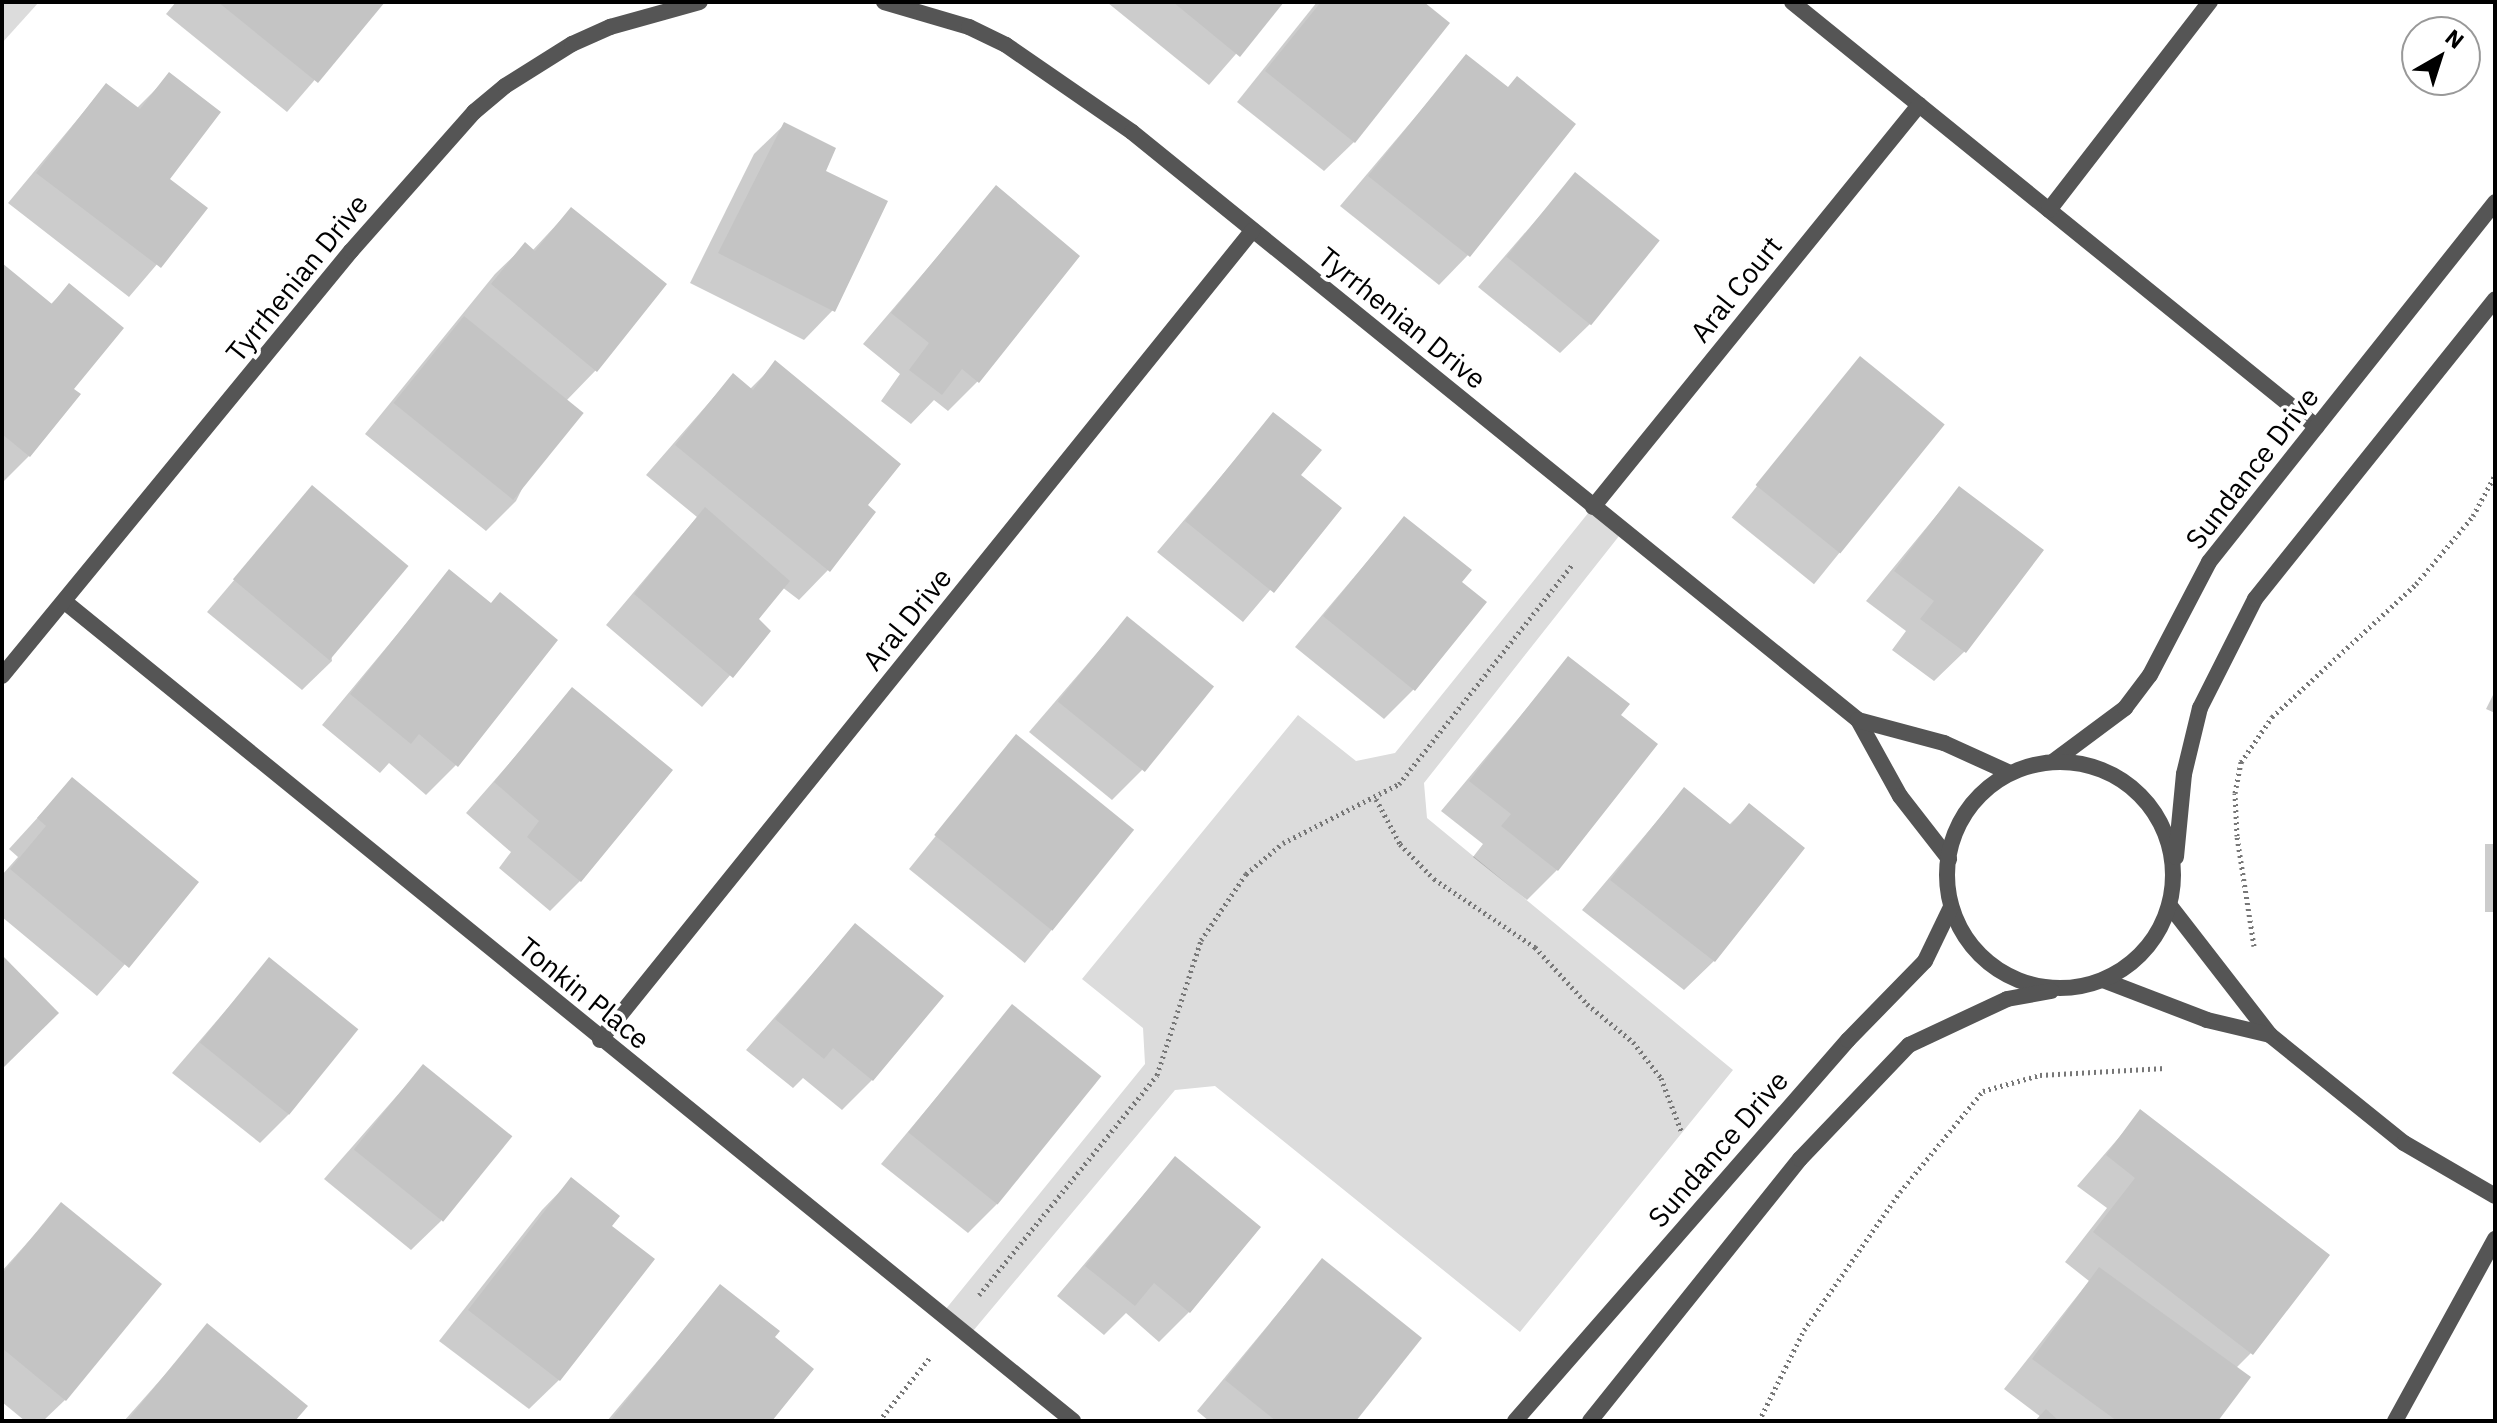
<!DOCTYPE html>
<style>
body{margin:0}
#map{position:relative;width:2497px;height:1423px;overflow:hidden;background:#fff;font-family:"IBM Plex Sans",sans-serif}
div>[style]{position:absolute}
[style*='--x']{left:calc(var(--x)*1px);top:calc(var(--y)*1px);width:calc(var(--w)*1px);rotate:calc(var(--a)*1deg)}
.green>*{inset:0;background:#dcdcdc}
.shadow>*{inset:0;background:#0003;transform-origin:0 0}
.building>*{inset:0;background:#c4c4c4;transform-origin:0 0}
.path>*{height:5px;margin-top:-2.5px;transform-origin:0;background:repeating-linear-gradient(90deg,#777 0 2px,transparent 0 6px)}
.minor>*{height:16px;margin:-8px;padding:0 8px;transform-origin:8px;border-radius:8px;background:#555}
.tertiary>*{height:16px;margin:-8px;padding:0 8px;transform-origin:8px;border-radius:8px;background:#555}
.tertiary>.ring{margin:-8px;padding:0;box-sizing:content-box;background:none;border:16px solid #555;border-radius:50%}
span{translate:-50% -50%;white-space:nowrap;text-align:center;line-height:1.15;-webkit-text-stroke:8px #fff;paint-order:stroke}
.street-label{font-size:28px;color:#000}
.frame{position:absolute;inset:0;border:4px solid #000;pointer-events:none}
.north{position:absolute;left:2401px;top:16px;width:80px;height:80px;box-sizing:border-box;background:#fff;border:2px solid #999;border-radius:50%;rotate:39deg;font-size:22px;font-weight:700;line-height:32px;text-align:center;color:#000}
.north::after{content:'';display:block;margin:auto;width:28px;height:36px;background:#000;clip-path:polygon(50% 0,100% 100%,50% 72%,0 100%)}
</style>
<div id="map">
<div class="green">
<div style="clip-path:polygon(2px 2px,39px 2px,2px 43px)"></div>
<div style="clip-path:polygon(1593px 507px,1623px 531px,1424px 783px,1427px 818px,1733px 1070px,1520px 1332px,1215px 1086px,1175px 1090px,968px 1337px,941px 1315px,1145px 1064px,1143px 1028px,1082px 979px,1298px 715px,1356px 761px,1395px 753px)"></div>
</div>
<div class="shadow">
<div style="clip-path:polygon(176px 2px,382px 2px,287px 112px,166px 14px)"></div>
<div style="clip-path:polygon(1281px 2px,1209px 85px,1108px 3px,1108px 2px)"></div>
<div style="clip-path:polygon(1317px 2px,1420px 2px,1354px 142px,1324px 171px,1237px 102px)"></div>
<div style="clip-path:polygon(1466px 57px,1468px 255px,1439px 285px,1340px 206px)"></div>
<div style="clip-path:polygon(170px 75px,167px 179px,205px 208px,129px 297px,8px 203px,106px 85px,136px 109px)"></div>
<div style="clip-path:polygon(784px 125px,833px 310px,804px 340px,690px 283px,754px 154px)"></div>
<div style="clip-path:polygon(1575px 175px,1590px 324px,1560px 353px,1478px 287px)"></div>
<div style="clip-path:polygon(996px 188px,978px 381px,948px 411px,934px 400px,911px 424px,881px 401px,900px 374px,863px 344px)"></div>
<div style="clip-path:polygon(571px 209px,596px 370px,566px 401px,516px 501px,486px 531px,365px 434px,495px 274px,525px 245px,532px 251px)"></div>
<div style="clip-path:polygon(2px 265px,50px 305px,69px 286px,71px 389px,29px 456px,2px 483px)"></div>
<div style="left:1860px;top:359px;width:106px;height:204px;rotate:39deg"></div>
<div style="clip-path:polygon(776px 363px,865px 506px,828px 570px,799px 600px,782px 587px,756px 619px,769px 631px,702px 707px,606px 625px,697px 517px,646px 475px,733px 375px,749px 390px)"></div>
<div style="clip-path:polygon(1273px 415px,1299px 476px,1339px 509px,1243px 622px,1157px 552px)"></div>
<div style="clip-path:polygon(312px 488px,332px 661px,302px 690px,207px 612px)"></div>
<div style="clip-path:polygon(1959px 488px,2042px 550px,1964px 652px,1934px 681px,1892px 650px,1906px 631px,1866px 601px)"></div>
<div style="clip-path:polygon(1404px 518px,1459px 583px,1414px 689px,1384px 719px,1295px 647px)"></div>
<div style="clip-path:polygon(449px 572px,456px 765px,426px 795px,389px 763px,380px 773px,322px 725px)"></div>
<div style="clip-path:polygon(1127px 618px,1142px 770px,1112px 800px,1029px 732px)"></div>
<div style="clip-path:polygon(1568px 659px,1618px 715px,1557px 870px,1527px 900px,1473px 857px,1483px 844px,1441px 811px)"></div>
<div style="clip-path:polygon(573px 690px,580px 881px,550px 911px,499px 868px,511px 852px,466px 813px)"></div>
<div style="clip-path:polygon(2495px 691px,2495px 713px,2486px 709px)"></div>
<div style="left:1016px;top:737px;width:149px;height:170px;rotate:39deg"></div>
<div style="clip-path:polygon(72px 780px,196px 883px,97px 996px,2px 917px,2px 875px,18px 857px,9px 849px)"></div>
<div style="clip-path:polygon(1684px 789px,1729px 825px,1749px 805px,1714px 961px,1684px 990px,1582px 910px)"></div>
<div style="left:2495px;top:844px;width:68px;height:10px;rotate:90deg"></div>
<div style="clip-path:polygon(855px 925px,872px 1080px,842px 1110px,803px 1078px,793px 1088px,746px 1050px)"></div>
<div style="clip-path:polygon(269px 960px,289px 1114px,260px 1143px,172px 1073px)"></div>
<div style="clip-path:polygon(1012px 1007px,997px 1204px,968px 1233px,881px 1164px)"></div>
<div style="clip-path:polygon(423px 1066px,441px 1221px,411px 1250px,324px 1179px)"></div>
<div style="clip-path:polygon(2141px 1112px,2251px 1353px,2236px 1368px,2216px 1421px,2037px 1421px,2041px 1417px,2004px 1389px,2089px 1281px,2065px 1262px,2107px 1208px,2077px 1186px)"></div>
<div style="clip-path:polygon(1175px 1158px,1189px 1312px,1159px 1342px,1126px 1313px,1104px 1335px,1057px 1296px)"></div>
<div style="clip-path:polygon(571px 1180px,609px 1226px,559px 1380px,529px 1409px,439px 1341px,542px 1210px)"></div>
<div style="clip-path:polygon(61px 1205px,65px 1400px,43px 1421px,25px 1421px,2px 1402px,2px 1271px)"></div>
<div style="clip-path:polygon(1322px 1260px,1353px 1421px,1209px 1421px,1197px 1411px)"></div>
<div style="clip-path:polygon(720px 1287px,772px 1337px,769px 1421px,607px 1421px)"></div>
<div style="clip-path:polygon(208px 1326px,293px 1421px,124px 1421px)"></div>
</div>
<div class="building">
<div style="clip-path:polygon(218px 2px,385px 2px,318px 83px)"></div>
<div style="clip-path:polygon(1173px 2px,1284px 2px,1240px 57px)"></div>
<div style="clip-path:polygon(1321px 2px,1424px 2px,1450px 23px,1355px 143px,1265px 71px)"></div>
<div style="clip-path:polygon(1466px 54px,1508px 87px,1517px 76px,1576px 124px,1470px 257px,1368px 176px)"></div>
<div style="clip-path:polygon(169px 72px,221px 112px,170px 179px,208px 208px,161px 268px,36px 173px,106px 83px,140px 109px)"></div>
<div style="clip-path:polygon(784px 122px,836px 148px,826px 171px,888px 201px,835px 312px,718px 253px)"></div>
<div style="left:1575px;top:172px;width:109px;height:109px;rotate:39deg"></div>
<div style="clip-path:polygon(996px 185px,1080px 256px,979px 383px,962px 369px,942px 395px,909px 370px,929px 343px,891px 313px)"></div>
<div style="clip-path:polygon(571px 207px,667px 284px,597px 372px,491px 284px,525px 242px,535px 251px)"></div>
<div style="clip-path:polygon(2px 263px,52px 304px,69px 283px,124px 328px,74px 389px,81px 394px,30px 457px,2px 434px)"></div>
<div style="left:464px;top:316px;width:154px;height:112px;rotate:39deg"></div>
<div style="left:1860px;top:356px;width:109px;height:166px;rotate:39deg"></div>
<div style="clip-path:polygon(775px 360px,901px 464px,868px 505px,876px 512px,830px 572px,675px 445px,733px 373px,753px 390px)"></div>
<div style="clip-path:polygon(1273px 412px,1322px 450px,1301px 475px,1342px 508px,1274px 593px,1185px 521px)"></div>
<div style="left:312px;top:485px;width:126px;height:123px;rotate:40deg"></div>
<div style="clip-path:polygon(1959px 486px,2044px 550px,1966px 653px,1920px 619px,1934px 601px,1894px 571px)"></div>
<div style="clip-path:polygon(705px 507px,790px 581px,759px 619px,771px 631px,733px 678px,634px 594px)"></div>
<div style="clip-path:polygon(1404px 516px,1472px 570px,1462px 582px,1487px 602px,1415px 691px,1323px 616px)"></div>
<div style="clip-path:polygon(449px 569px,491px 603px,500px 592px,558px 640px,458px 767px,419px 734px,411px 744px,350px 694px)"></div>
<div style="left:1127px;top:616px;width:112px;height:110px;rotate:39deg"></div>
<div style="clip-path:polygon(1568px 656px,1630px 704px,1621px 715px,1658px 744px,1558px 871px,1501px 826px,1511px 814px,1469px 781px)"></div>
<div style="clip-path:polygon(572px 687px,673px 770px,581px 882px,527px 837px,539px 821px,494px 782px)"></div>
<div style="left:1016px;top:734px;width:152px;height:130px;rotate:39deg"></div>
<div style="clip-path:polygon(72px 777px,199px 882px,129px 968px,10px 869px,46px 826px,37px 818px)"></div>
<div style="clip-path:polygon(1684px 787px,1731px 825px,1749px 803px,1805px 848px,1715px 962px,1610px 880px)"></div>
<div style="clip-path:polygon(855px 923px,944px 996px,873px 1081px,833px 1048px,824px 1059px,775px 1019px)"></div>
<div style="clip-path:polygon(2px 955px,59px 1013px,2px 1069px)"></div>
<div style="left:269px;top:957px;width:115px;height:110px;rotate:39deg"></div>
<div style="left:1012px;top:1004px;width:115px;height:165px;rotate:39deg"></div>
<div style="left:423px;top:1064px;width:115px;height:110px;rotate:39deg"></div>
<div style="clip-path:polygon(2140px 1109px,2330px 1255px,2253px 1355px,2093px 1232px,2135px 1178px,2106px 1155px)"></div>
<div style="clip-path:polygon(1175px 1156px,1261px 1227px,1190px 1313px,1154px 1283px,1135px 1306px,1085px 1266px)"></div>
<div style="clip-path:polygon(571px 1177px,620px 1216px,612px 1226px,655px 1259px,560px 1381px,468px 1310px)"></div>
<div style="clip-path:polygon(61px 1202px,162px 1284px,66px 1401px,2px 1348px,2px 1274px)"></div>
<div style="clip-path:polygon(1322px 1258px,1422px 1338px,1356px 1421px,1276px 1421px,1225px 1380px)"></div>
<div style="clip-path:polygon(2099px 1267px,2251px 1377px,2218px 1421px,2117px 1421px,2032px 1359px)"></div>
<div style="clip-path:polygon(720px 1284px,780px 1331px,775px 1337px,814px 1369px,772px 1421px,610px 1421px)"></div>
<div style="clip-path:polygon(207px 1323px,308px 1406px,295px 1421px,127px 1421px)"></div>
<div style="clip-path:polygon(2046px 1409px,2059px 1421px,2035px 1421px)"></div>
</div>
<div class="path">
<div style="--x:1376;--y:799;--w:51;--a:61.9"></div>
<div style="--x:1400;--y:844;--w:49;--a:45.8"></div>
<div style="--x:1434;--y:879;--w:122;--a:34"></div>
<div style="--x:1535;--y:947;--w:77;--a:47.6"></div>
<div style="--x:1587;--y:1004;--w:60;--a:39.6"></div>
<div style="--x:1633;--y:1042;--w:46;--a:52.1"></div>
<div style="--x:1661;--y:1078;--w:59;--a:69.1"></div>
<div style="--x:2254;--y:946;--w:111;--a:-98.8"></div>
<div style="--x:2237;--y:836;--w:43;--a:-92.7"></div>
<div style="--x:2235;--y:793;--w:32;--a:-79"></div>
<div style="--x:2241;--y:762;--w:55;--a:-55.4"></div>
<div style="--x:2272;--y:717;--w:196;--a:-42.7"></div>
<div style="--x:2416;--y:584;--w:89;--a:-50"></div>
<div style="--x:2473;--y:516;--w:47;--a:-61.8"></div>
<div style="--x:979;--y:1295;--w:283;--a:-51"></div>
<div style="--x:1157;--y:1075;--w:142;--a:-71.9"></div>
<div style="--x:1201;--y:940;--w:80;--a:-55.7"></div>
<div style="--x:1246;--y:874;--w:48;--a:-40"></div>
<div style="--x:1283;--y:843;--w:130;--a:-27"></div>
<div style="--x:1399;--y:784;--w:280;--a:-51.7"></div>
<div style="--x:879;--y:1421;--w:83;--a:-51.3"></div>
<div style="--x:1759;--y:1421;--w:102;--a:-63.7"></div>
<div style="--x:1804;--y:1330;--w:168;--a:-55.2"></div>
<div style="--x:1900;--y:1192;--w:131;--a:-50.6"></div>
<div style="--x:1983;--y:1091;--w:59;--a:-15.7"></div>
<div style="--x:2040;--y:1075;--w:125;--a:-3.2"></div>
</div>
<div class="minor">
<div style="--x:884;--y:2;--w:89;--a:16.4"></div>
<div style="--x:969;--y:27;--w:41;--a:25.9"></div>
<div style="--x:1006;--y:45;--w:153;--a:34.6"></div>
<div style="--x:1132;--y:132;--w:934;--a:39"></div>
<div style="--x:1858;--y:720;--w:87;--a:61.1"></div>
<div style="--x:1900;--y:796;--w:80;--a:52.1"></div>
<div style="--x:1792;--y:2;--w:675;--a:38.99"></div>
<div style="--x:2049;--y:210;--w:263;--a:-52.3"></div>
<div style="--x:1593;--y:507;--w:518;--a:-50.96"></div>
<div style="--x:65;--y:602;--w:1299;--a:39.09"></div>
<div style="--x:2;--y:676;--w:550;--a:-50.61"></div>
<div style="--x:351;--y:251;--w:186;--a:-48.5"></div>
<div style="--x:474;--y:112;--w:40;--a:-40"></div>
<div style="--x:505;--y:86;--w:79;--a:-32.1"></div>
<div style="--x:572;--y:44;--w:42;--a:-24.1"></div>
<div style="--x:610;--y:27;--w:93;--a:-15.5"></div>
<div style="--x:1858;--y:720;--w:89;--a:15"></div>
<div style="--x:1944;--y:743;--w:72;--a:24.4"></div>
<div style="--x:2170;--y:906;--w:163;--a:52.2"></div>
<div style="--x:2270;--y:1035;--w:172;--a:38.9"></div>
<div style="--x:2404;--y:1143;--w:105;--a:30.2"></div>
<div style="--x:2103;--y:980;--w:111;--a:21"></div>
<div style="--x:2207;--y:1020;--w:65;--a:13.4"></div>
<div style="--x:600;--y:1040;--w:1040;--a:-51.13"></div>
<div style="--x:2395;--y:1421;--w:208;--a:-61.2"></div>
</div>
<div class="tertiary">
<div style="--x:2054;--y:761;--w:89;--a:-36.7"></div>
<div style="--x:2125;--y:708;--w:41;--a:-52.9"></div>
<div style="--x:2150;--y:675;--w:127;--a:-62.4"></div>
<div style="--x:2209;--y:562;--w:460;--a:-51.5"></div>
<div class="ring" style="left:1947px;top:762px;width:210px;height:210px"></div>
<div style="--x:2176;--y:857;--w:83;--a:-84.5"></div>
<div style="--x:2184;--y:774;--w:68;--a:-76.4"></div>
<div style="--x:2200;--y:708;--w:122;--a:-63.2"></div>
<div style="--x:2255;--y:599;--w:384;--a:-51.3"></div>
<div style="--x:1515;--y:1421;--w:506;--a:-48.85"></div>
<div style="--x:1848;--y:1040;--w:110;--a:-45.7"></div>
<div style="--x:1925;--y:961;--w:60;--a:-64.3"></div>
<div style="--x:1590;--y:1421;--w:336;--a:-51.3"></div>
<div style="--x:1800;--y:1159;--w:158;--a:-46.3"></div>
<div style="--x:1909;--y:1045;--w:108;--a:-25.1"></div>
<div style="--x:2007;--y:999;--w:45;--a:-10.3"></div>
</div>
<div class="street-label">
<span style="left:297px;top:278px;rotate:-51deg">Tyrrhenian Drive</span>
<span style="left:1736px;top:289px;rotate:-51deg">Aral Court</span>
<span style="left:1402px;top:318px;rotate:39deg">Tyrrhenian Drive</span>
<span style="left:2252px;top:468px;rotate:-52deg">Sundance Drive</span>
<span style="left:907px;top:619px;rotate:-51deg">Aral Drive</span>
<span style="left:584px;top:993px;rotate:39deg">Tonkin Place</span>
<span style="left:1718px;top:1149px;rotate:-49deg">Sundance Drive</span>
</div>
<div class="frame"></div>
<div class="north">N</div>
</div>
